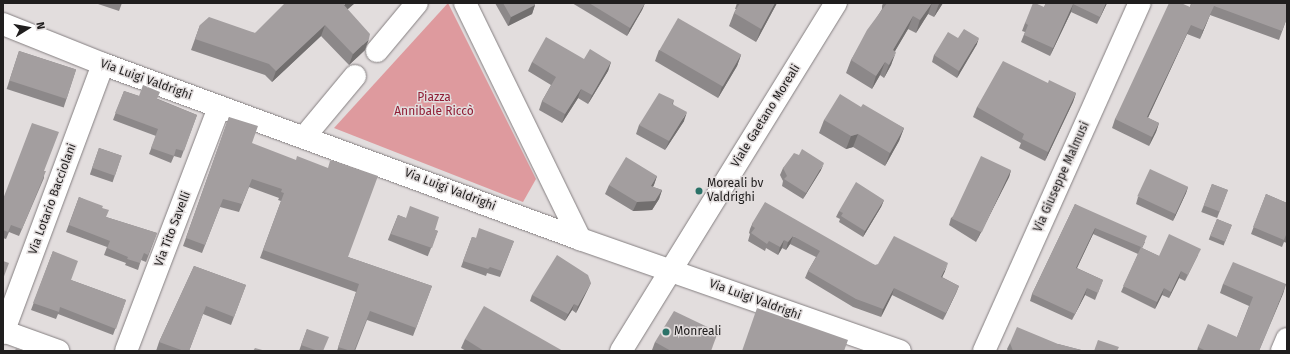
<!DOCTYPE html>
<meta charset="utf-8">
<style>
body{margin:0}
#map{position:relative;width:1290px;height:354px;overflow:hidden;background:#e2dddd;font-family:"Fira Sans",sans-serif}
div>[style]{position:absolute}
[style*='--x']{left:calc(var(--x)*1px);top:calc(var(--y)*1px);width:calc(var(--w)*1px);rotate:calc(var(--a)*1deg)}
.green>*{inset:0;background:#de9a9e}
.roads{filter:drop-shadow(0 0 1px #847f80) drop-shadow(0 0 1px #847f80)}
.minor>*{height:22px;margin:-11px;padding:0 11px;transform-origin:11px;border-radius:11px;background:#fff}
.tertiary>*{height:22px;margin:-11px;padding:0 11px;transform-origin:11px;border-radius:11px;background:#fff}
.wall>*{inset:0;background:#8c8889;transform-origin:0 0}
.shaded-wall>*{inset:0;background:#726f6f}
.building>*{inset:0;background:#a39e9f;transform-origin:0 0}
.dots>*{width:11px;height:11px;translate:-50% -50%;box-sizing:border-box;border:2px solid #e2dddd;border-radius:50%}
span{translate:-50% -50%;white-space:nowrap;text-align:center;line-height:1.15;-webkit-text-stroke:3px #e2dddd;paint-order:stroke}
.street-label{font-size:12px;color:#201e1e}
.park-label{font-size:12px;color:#901d35}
.poi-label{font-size:12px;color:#201e1e}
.left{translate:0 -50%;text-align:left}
.frame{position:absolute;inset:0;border:4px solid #201e1e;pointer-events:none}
.north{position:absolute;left:8px;top:8px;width:40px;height:40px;-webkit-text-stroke:3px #e2dddd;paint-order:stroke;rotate:79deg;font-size:11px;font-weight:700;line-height:16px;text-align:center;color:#201e1e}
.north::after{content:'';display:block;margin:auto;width:14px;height:18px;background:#201e1e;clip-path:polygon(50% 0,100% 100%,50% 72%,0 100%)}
</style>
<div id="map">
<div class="green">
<div style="clip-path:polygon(448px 3px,536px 179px,523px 202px,334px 128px)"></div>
</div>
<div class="roads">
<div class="minor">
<div style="--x:465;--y:3;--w:263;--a:64"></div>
<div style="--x:3;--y:24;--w:108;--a:21.8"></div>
<div style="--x:103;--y:64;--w:508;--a:20.15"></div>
<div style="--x:580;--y:239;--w:339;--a:19.3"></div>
<div style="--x:377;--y:51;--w:62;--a:-50.2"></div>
<div style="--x:305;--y:136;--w:78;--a:-50.2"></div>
<div style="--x:3;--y:331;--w:59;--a:20"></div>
<div style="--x:3;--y:333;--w:287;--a:-69.6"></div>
<div style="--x:126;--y:351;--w:261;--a:-69.1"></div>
<div style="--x:984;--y:351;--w:381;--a:-65.9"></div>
<div style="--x:1282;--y:351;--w:13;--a:-67"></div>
</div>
<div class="tertiary">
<div style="--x:621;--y:351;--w:409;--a:-58.3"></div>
</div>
</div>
<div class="wall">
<div style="clip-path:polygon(95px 3px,122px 3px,119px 11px)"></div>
<div style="clip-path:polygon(355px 3px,347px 9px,365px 50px,349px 65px,321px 36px,272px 82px,265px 75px,191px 50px,200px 25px,255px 33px)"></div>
<div style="clip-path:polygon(495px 3px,534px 3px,535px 5px,532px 14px,508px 26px)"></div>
<div style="clip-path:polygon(572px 3px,645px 3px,642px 10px,627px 36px)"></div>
<div style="clip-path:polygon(737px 3px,777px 3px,756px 42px,729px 26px,734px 13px,736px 9px,735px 9px)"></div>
<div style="clip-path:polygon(883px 3px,943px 3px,934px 17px,928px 14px,916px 33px,908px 29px,895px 51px,891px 65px,884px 78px,880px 75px,872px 89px,846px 73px,851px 60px,882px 9px,882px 6px)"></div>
<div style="clip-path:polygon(1046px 3px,1107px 3px,1097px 24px,1071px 12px,1050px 56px,1021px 42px,1025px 32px,1022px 31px,1025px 23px,1044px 7px)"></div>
<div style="clip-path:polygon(1191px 3px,1287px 3px,1287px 18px,1279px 40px,1210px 15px,1200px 39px,1187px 34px,1148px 118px,1159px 123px,1156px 132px,1149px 146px,1112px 128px,1115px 119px,1190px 7px)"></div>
<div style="clip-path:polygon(958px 38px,977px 44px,957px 78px,932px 62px,934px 55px)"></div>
<div style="clip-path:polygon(659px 50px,741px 55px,737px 66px,718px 98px,655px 61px)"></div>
<div style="left:19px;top:51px;width:60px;height:40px;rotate:18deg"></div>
<div style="clip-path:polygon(584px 59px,611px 62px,608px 71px,588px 104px,578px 98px,562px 123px,539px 110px,542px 101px,551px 85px,528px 71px,532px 62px)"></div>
<div style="clip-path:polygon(1048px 83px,1076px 93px,1073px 102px,1045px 161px,1019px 148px,1021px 143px,973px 117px,977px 107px)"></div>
<div style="clip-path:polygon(124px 91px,139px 96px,158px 99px,197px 115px,181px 158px,174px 156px,171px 163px,149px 154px,156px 136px,113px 120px)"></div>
<div style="clip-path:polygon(674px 100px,673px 104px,684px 121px,665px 150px,636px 134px,639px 125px)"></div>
<div style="clip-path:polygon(861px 107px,904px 128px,899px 141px,885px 166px,853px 147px,846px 149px,819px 133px,824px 120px)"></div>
<div style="clip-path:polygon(229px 117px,348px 257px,432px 286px,413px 336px,367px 320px,355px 351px,337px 351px,356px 292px,260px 258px,281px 201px,278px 200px,279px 198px,249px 187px,239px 212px,220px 207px,202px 253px,183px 246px)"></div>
<div style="left:99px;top:148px;width:24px;height:28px;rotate:19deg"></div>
<div style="clip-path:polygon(799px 155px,821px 170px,803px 199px,782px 186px,783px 181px,780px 175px,783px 168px)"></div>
<div style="clip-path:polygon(1011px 170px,1009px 177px,976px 242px,949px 225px,951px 218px)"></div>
<div style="clip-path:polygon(44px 171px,44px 178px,19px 236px,9px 232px,6px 239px,3px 238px,3px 199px)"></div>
<div style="clip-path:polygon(657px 176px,653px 187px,662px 190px,659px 199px,652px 210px,633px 211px,605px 194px,609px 185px)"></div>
<div style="left:1212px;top:184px;width:17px;height:30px;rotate:21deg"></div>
<div style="clip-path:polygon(1188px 187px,1186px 193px,1173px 221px,1136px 204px,1138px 197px)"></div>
<div style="clip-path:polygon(1266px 194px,1287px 203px,1287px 243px,1284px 242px,1282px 247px,1251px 234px)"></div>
<div style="clip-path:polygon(79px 197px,102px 208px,106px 217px,157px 233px,146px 262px,141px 260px,138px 270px,125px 265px,126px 263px,104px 255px,107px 247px,66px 232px)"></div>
<div style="clip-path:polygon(884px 200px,881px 207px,863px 237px,839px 222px,840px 219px,836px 217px,839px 211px)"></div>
<div style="clip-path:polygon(1075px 204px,1145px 242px,1142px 248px,1159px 256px,1198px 255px,1185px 281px,1179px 278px,1169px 298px,1162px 295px,1155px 309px,1121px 292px,1138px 254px,1093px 234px,1094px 232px,1077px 268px,1103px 280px,1095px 300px,1085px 295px,1072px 320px,1030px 301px,1032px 294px)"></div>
<div style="left:398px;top:215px;width:43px;height:27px;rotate:22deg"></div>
<div style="left:1217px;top:219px;width:16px;height:22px;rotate:22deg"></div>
<div style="clip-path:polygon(753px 222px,875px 265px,945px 271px,942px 277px,959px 286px,956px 293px,943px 320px,892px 295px,881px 317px,853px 307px,805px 278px,808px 271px,816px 257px,790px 244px,786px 250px,782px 248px,778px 255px,766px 248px,765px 251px,748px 241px,750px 234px,749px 233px,750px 229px)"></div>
<div style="clip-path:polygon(472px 237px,476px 238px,514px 241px,500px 277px,487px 273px,486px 276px,461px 267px)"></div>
<div style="clip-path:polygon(53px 251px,71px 280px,126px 300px,113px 335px,58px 314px,56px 319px,31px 310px)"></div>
<div style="clip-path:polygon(194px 266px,246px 285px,231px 325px,203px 314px,189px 351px,156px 351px,159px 342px)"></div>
<div style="clip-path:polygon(591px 283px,576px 313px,572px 310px,565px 321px,530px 301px,532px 295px)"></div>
<div style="clip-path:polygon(1223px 284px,1286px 284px,1259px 351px,1197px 351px,1198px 347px,1237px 337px,1249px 306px,1220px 293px)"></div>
<div style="clip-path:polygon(307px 329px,324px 351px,299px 351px)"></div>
<div style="clip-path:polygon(465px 339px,563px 351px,466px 351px,461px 348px)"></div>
<div style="clip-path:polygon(655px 342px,711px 351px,653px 351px,652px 350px)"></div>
<div style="clip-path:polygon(1010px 343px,1058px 344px,1085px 351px,1008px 351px,1007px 349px)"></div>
</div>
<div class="shaded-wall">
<div style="clip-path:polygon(346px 3px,355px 3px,340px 16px,344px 5px)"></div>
<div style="clip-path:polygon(645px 3px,642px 10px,627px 36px,630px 28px)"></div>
<div style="clip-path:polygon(775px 3px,777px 3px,756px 42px,761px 29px)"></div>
<div style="clip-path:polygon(932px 3px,928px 14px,916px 33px,920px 20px)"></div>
<div style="clip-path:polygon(940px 3px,943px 3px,934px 17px,939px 4px)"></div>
<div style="clip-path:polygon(1106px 3px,1107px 3px,1097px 24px)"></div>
<div style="clip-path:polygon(1073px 4px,1071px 12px,1050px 56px,1053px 48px)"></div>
<div style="clip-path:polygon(535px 5px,532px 14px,508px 26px,511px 17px)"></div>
<div style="clip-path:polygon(1214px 6px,1210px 15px,1200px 39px,1203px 30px)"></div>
<div style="clip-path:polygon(913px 16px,908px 29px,888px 63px,893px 50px)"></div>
<div style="clip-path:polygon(325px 25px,321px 36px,272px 82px,276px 71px)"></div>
<div style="clip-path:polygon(1191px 25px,1187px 34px,1144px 126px,1147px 117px)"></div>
<div style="clip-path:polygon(979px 38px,977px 44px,957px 78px,959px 71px)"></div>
<div style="clip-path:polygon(369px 39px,365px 50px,349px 65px,353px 54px)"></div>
<div style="clip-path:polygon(896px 52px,891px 65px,884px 78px,889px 65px)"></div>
<div style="clip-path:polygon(741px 55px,737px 66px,718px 98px,722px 87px)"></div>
<div style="clip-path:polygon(611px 62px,608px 71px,588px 104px,592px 95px)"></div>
<div style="clip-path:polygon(885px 62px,880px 75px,872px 89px,876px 76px)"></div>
<div style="clip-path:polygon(581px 89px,578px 98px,562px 123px,565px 114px)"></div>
<div style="clip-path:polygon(1076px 93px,1073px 102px,1045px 161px,1048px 152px)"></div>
<div style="clip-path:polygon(687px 112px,684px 121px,665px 150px,669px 141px)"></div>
<div style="clip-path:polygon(1159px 123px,1156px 132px,1149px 146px,1152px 137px)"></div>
<div style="clip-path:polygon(904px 128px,899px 141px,885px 166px,890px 153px)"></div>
<div style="clip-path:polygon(858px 134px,853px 147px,846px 149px,851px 136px)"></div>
<div style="clip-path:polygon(824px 163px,821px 170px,803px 199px,806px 193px)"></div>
<div style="clip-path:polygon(1011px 170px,1009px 177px,976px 242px,979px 235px)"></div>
<div style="clip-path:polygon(657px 176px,654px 185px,648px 195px,651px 186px)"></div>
<div style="clip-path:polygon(1188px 187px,1186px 193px,1173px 221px,1175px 215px)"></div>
<div style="clip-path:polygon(662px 190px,659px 199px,652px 210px,633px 211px,637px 202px)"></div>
<div style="clip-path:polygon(884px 200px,881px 207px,863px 237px,865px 231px)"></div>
<div style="clip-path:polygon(1096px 226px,1094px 232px,1074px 274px,1076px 268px)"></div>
<div style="clip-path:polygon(793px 236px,790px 244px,786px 250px,788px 242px)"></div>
<div style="clip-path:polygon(784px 240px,782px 248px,778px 255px,780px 247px)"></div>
<div style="clip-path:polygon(948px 263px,945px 271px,939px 284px,941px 277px)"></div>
<div style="clip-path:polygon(1181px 271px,1179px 278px,1169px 298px,1171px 292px)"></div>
<div style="clip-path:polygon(591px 283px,576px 313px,578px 306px)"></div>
<div style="clip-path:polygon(1286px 284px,1283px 294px,1259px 351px)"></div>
<div style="clip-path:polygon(959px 286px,956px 293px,943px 320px,946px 313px)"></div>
<div style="clip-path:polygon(894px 288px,892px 295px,881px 317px,883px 309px)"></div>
<div style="clip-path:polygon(1087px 288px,1085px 295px,1072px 320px,1075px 314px)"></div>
<div style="clip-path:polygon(1164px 288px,1162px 295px,1155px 309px,1157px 302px)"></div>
<div style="clip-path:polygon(574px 304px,572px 310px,565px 321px,568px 314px)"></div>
</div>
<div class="building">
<div style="clip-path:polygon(285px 3px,346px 3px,344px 5px,370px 34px,369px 39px,353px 54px,325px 25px,276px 71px,269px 64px,195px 39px,200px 25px,209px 17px,255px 33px)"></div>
<div style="clip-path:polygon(503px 3px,534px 3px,535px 5px,511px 17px)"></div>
<div style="clip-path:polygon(589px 3px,645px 3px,630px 28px)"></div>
<div style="clip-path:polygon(740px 3px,775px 3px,761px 29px,734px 13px)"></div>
<div style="clip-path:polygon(887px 3px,932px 3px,920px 20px,913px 16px,893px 50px,896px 52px,889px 65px,885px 62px,876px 76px,851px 60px,867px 30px)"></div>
<div style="clip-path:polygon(1033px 3px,1035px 3px,1044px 7px,1046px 3px,1106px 3px,1100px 17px,1073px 4px,1053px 48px,1024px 35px,1028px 25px,1025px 23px)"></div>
<div style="clip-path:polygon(1169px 3px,1181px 3px,1190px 7px,1192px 3px,1287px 3px,1287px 18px,1282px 31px,1214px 6px,1203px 30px,1191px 25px,1147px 117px,1159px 123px,1152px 137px,1115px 119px)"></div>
<div style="left:678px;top:18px;width:73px;height:37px;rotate:30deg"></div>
<div style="clip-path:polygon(964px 29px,979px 38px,959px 71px,934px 55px,948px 32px,958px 38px)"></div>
<div style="clip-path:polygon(546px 37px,584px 59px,590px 49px,611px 62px,592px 95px,581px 89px,565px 114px,542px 101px,556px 77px,532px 62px)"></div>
<div style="left:19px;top:51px;width:60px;height:31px;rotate:18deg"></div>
<div style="clip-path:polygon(1003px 61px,1048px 83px,1049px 80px,1076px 93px,1048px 152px,1022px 139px,1024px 134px,977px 107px)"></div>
<div style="clip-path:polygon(143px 85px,160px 92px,157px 99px,197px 115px,184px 151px,176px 149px,174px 156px,151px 148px,158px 129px,115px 113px,124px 91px,139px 96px)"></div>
<div style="clip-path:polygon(659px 93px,674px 100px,672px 104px,687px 112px,669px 141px,639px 125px)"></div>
<div style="clip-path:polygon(840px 94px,861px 107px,863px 104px,904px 128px,890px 153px,858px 134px,851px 136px,824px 120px)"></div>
<div style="clip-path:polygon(229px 117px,258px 126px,252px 143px,296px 160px,297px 156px,328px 168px,330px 161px,335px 161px,378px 176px,348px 257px,432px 286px,416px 328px,370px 311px,354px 351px,351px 351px,338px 347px,359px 284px,263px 250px,284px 193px,281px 192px,282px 189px,252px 179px,242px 204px,223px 199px,205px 245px,186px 238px)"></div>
<div style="clip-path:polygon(32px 123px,59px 132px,44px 171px,46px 171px,22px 229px,11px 225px,8px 232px,3px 230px,3px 199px)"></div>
<div style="left:99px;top:148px;width:24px;height:21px;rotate:19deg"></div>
<div style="clip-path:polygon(802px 149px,824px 163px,806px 193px,784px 179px,787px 176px,783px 168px,794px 153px,799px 155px)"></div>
<div style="left:981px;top:156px;width:33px;height:69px;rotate:25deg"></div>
<div style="clip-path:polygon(626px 157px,657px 176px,651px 186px,662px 190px,655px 201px,637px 202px,609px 185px)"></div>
<div style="left:1150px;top:169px;width:42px;height:30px;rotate:25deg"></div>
<div style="clip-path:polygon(856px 182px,884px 200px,865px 231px,841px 216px,843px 213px,839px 211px)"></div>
<div style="left:1212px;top:184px;width:17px;height:23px;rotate:21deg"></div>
<div style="clip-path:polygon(1266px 194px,1287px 203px,1287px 236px,1286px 235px,1284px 240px,1253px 227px)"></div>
<div style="clip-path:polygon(79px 197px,103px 206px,102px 208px,109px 210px,106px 217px,157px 233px,148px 255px,144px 253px,140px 263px,127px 259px,128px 257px,107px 248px,110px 241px,69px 225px)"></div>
<div style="clip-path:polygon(765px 202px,875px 265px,878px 264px,894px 236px,948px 263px,941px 277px,959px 286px,946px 313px,894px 288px,883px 309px,856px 299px,808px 271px,820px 251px,793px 236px,788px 242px,784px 240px,780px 247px,769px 241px,767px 244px,751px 233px,755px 228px,752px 226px,753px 222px)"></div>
<div style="clip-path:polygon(1075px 204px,1147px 236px,1142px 248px,1159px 256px,1169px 234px,1201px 249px,1188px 275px,1181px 271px,1171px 292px,1164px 288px,1157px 302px,1123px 286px,1141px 247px,1095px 228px,1096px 226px,1076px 268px,1103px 280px,1098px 293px,1087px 288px,1075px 314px,1032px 294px)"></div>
<div style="clip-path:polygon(410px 206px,439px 217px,435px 230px,438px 231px,432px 248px,391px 234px,398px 215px,406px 218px)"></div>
<div style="left:1217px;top:219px;width:16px;height:18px;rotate:22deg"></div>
<div style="clip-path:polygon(479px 228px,514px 241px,502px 271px,490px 267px,488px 269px,463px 261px,472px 237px,476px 238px)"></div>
<div style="clip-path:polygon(53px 251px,78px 261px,71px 280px,126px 300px,116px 329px,60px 307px,59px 312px,33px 303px)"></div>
<div style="clip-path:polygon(557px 255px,588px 275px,591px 283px,578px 306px,574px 304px,568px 314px,532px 295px)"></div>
<div style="clip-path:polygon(3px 261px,9px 263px,3px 279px)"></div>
<div style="clip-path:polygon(1233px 262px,1286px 284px,1259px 351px,1206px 351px,1198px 347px,1208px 324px,1237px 337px,1253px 297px,1223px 284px)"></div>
<div style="clip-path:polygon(194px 266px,246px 285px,234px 317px,206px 306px,189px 351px,184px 351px,159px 342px)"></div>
<div style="clip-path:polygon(484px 306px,563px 351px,484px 351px,465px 339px)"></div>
<div style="clip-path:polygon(757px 308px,848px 340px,844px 351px,742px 351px)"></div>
<div style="clip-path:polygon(674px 311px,718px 332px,711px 351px,671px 351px,655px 342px)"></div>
<div style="clip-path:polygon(1017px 327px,1058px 344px,1085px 351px,1013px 351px,1010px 343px)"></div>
<div style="clip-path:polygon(307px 329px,329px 337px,323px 351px,318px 351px,301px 345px)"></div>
<div style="clip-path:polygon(1098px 340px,1119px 347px,1117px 351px,1094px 351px)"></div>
<div style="clip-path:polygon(16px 348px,26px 351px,15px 351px)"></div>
<div style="clip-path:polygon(255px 348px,266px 351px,253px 351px)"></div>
</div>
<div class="dots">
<div style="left:699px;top:191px;background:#2b7268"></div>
<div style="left:666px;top:332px;background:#2b7268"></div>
</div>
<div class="street-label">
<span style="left:146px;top:80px;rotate:20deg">Via Luigi Valdrighi</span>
<span style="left:766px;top:116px;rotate:-58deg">Viale Gaetano Moreali</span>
<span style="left:1062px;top:177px;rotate:-66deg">Via Giuseppe Malmusi</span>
<span style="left:450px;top:190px;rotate:21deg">Via Luigi Valdrighi</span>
<span style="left:53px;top:199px;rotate:-70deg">Via Lotario Bacciolani</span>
<span style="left:173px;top:229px;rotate:-69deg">Via Tito Savelli</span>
<span style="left:755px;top:300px;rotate:20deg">Via Luigi Valdrighi</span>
</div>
<div class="park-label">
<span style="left:434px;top:105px">Piazza<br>Annibale Riccò</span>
</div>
<div class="poi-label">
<span class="left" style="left:707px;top:191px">Moreali bv<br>Valdrighi</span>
<span class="left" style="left:674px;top:332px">Monreali</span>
</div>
<div class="frame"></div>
<div class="north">N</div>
</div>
